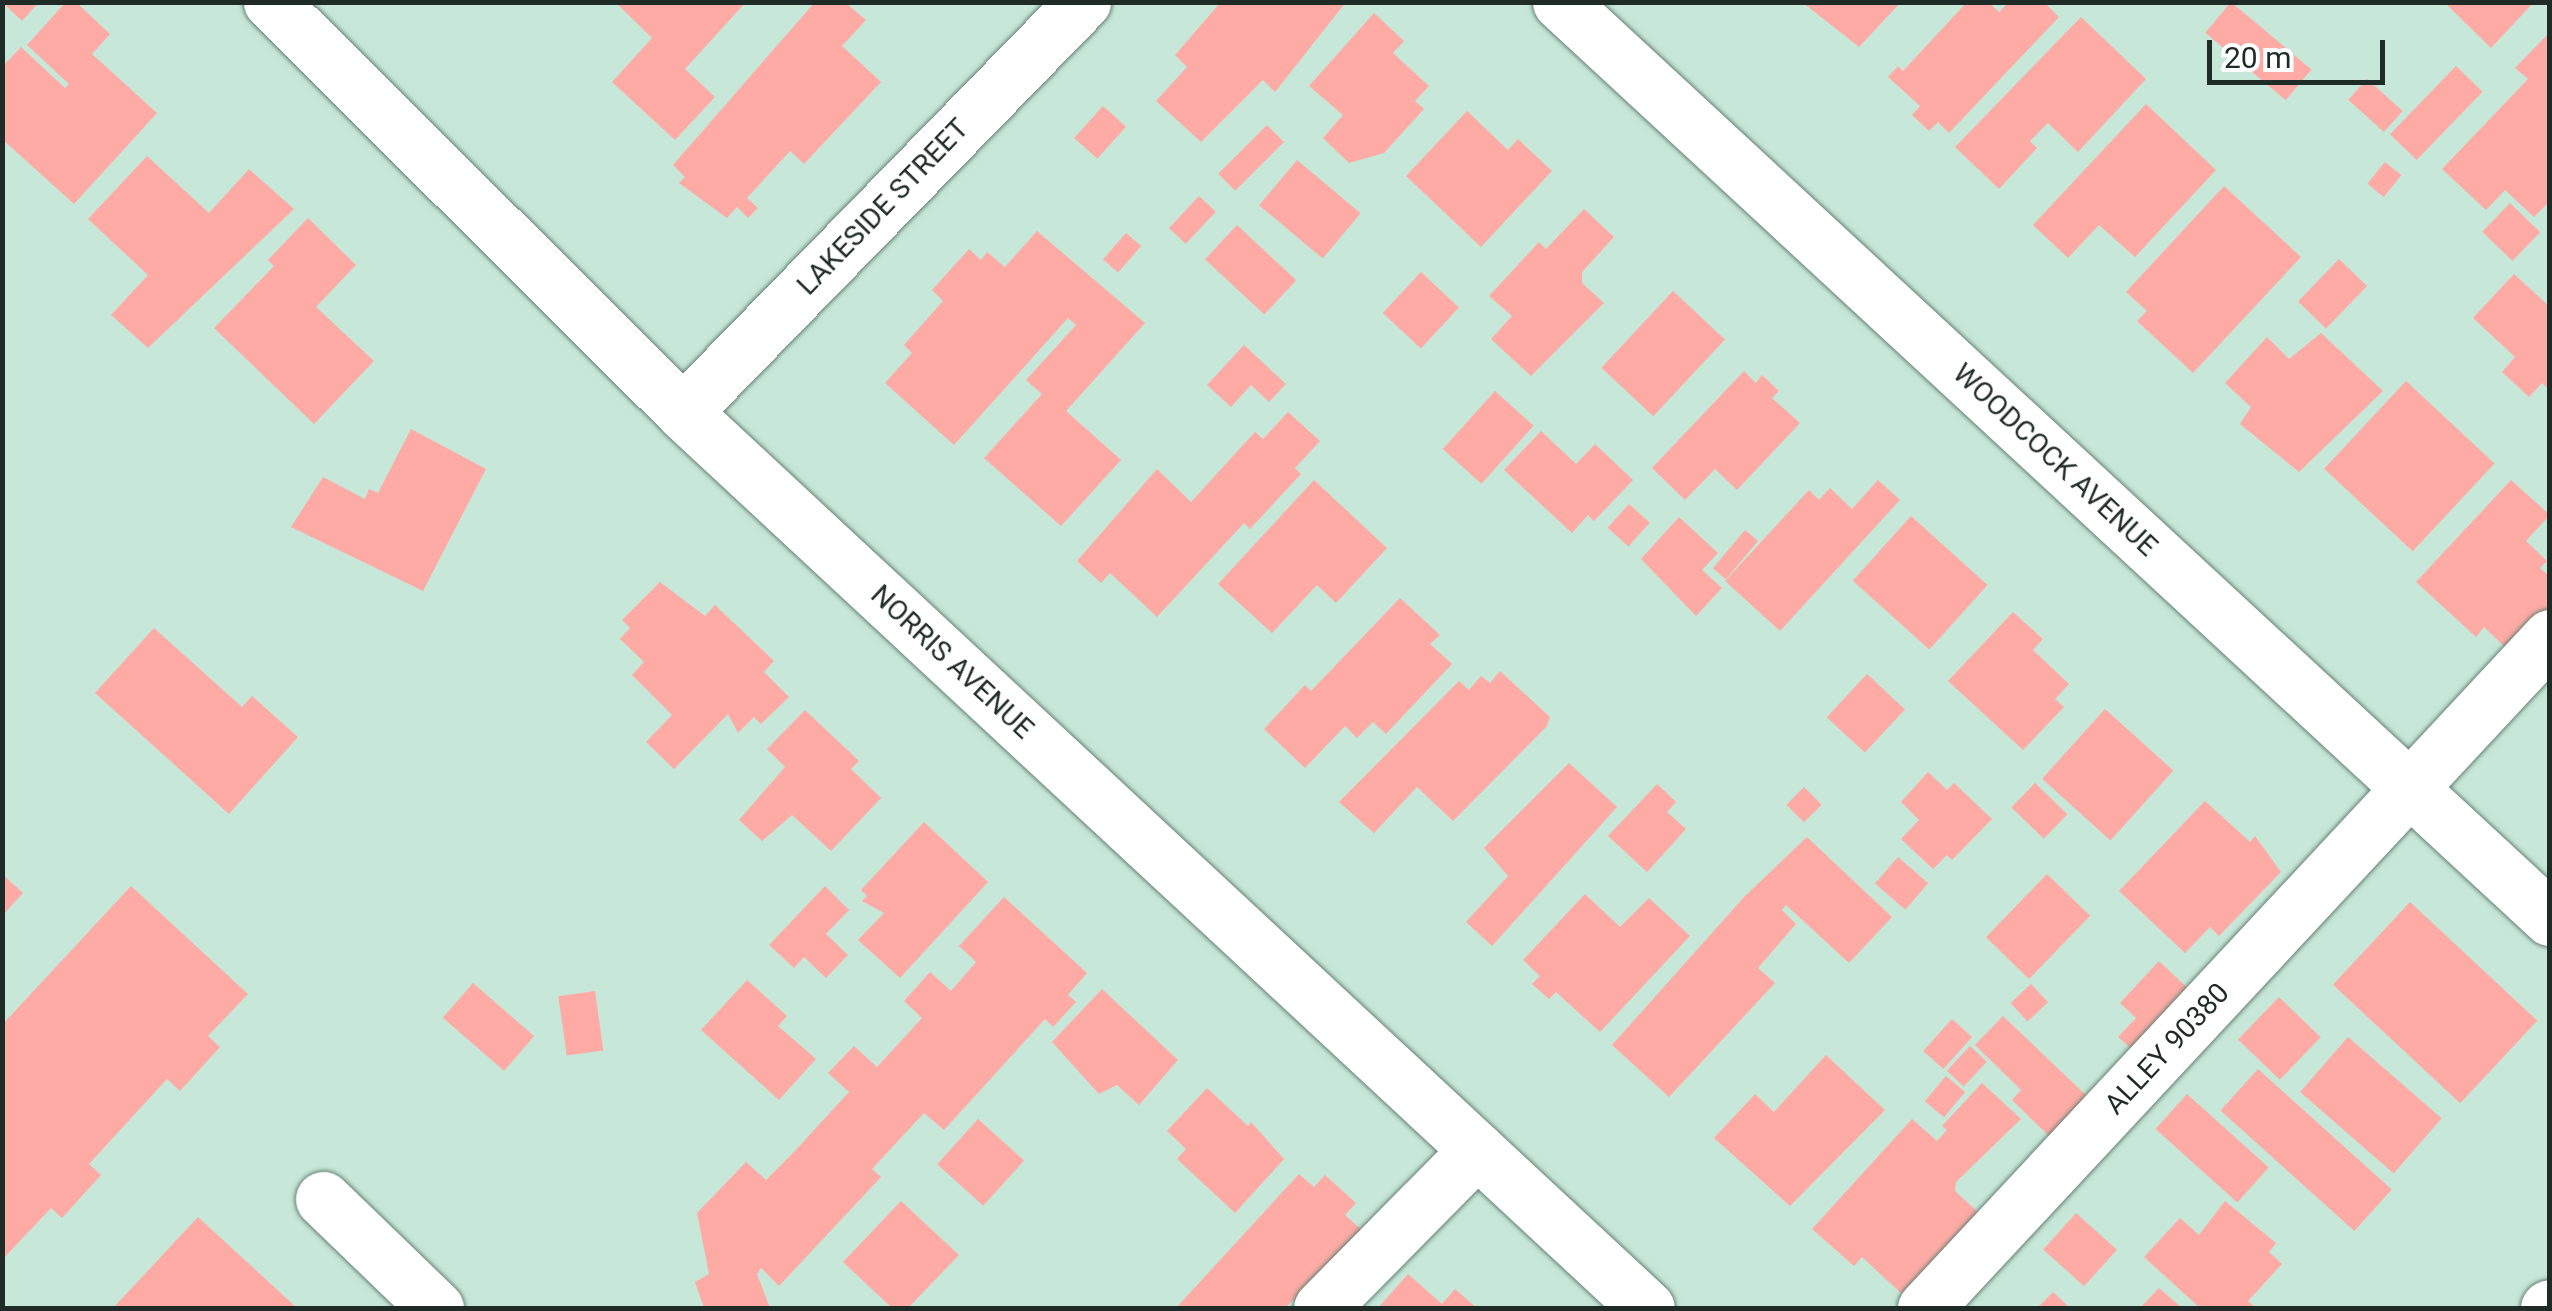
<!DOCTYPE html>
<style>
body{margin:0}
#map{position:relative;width:2552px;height:1311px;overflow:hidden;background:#c7e7d8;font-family:Roboto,sans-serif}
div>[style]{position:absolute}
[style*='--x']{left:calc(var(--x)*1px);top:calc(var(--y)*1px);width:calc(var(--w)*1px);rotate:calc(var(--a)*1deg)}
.building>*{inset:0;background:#feaba5;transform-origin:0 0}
.roads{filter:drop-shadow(0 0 2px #658275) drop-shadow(0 0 2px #658275)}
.minor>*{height:55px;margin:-27.5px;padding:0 27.5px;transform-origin:27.5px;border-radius:27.5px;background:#fff}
.major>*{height:55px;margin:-27.5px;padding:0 27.5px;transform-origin:27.5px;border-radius:27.5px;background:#fff}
span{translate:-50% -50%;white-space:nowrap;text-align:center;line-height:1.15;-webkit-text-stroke:8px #fff;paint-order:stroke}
.street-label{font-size:28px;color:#1f2b26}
.frame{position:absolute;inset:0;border:5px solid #1f2b26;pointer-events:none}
.scale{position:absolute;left:2207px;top:40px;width:178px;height:45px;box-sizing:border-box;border:5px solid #1f2b26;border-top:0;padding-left:12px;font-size:30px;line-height:35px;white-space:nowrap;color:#1f2b26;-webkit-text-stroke:8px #fff;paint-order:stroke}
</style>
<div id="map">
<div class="building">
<div style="clip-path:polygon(2px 2px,39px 2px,22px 21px)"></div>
<div style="clip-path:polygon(66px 2px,76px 2px,110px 34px,92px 54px,157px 113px,74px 204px,2px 139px,2px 67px,21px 47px,65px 88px,69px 84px,27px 45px)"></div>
<div style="clip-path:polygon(615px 2px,746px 2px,685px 69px,715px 97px,675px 140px,612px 82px,652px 38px)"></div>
<div style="clip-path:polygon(815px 2px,847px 4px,866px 20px,842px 46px,881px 82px,804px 164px,790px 151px,747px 198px,758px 208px,748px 218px,737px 207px,727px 218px,679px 183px,685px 177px,673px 165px)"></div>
<div style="clip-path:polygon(1221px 2px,1346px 2px,1275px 92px,1263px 80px,1201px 142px,1156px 101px,1187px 67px,1175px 55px)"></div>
<div style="clip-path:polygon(1802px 2px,1901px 2px,1859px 47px)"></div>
<div style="clip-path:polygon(1967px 2px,1989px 2px,1999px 12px,2009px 2px,2044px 2px,2059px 17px,1949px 133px,1938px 122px,1929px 131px,1912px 115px,1920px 106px,1888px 77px,1898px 66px,1903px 71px)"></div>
<div style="left:2231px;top:2px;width:105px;height:40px;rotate:40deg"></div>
<div style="clip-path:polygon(2444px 2px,2534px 2px,2491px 48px)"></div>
<div style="clip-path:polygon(1374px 13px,1404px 41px,1393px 53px,1429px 86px,1415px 101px,1424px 109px,1384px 153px,1349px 163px,1323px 138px,1343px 115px,1309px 86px)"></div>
<div style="clip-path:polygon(2081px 17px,2146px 79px,2078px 152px,2048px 123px,2030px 141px,2037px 148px,1999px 189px,1955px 147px)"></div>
<div style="clip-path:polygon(2550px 32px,2550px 201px,2534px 217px,2505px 190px,2486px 210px,2442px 169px,2528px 79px,2515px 68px)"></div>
<div style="left:2456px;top:66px;width:37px;height:95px;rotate:44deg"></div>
<div style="left:2367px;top:79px;width:48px;height:28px;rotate:42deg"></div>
<div style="clip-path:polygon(2146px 104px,2216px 170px,2135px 257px,2099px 225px,2068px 258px,2033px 225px)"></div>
<div style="left:1103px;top:106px;width:31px;height:43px;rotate:42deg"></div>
<div style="clip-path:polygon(1467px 111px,1508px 150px,1518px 139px,1552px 171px,1481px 247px,1406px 176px)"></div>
<div style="left:1267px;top:125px;width:24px;height:69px;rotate:45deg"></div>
<div style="clip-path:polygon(147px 156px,209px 213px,249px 169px,294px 209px,148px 348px,111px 315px,148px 275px,88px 219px)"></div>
<div style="left:1297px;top:160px;width:83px;height:59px;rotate:40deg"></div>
<div style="left:2385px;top:162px;width:21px;height:28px;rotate:39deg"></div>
<div style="clip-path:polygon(2224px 186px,2301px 257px,2193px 373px,2137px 321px,2147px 311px,2126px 292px)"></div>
<div style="left:1199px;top:196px;width:23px;height:44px;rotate:43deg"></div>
<div style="left:2510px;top:203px;width:42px;height:40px;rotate:44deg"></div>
<div style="clip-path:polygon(1584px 209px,1614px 237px,1582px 272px,1582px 283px,1604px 303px,1531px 376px,1491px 339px,1512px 316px,1489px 296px,1539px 242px,1546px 249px)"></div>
<div style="clip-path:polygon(308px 218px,356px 265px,316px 307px,374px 361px,314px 424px,214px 328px,274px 266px,268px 260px)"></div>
<div style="left:1237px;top:225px;width:81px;height:47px;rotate:43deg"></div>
<div style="clip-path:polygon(1037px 231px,1145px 323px,1066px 411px,1121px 460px,1061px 526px,984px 458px,1042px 394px,1026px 380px,1076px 325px,1068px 318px,954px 445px,885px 383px,912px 353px,904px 345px,943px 301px,932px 290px,969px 249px,981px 260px,987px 252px,1005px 267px)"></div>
<div style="left:1126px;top:233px;width:20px;height:35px;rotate:41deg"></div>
<div style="left:2339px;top:259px;width:39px;height:59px;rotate:44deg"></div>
<div style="left:1421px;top:272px;width:52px;height:56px;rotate:43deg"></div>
<div style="clip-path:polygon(2514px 274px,2550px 307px,2550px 390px,2542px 383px,2529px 397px,2502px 372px,2515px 357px,2473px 318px)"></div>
<div style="left:1673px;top:291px;width:71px;height:105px;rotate:43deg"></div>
<div style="clip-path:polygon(2321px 333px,2383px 391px,2299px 472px,2240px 424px,2251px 407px,2225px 383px,2267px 337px,2289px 359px)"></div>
<div style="clip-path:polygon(1244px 345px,1286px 384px,1269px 402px,1251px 385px,1231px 407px,1207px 385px)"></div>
<div style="clip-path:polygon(1744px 371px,1756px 383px,1762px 375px,1779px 391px,1772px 398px,1800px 423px,1737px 490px,1715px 469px,1685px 500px,1652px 468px)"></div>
<div style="left:2406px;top:381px;width:121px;height:120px;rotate:43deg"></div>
<div style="left:1495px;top:391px;width:52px;height:78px;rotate:42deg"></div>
<div style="clip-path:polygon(1288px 412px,1320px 441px,1295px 468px,1301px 474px,1250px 529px,1244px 523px,1157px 617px,1110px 573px,1101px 583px,1077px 561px,1157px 469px,1191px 502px,1255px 432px,1263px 439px)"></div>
<div style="clip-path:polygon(411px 429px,486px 469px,423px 591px,291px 527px,323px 477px,365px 499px,369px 489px,378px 493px)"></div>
<div style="clip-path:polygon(1541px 431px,1576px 464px,1595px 444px,1633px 480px,1594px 521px,1588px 515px,1572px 533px,1504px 470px)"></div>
<div style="clip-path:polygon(1314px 480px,1387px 548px,1336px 603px,1317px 585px,1272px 633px,1218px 584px)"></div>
<div style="clip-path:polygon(1878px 480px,1900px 500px,1780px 631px,1725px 581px,1809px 490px,1819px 500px,1830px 488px,1852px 509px)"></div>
<div style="clip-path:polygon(2511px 480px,2550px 515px,2526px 541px,2547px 561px,2540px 568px,2550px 577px,2550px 606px,2508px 650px,2484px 627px,2476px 637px,2416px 582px)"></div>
<div style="left:1629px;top:504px;width:28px;height:32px;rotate:42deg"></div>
<div style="left:1911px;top:516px;width:103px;height:87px;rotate:42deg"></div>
<div style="clip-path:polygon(1679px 517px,1718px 553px,1702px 570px,1722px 588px,1696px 616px,1641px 559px)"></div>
<div style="left:1745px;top:530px;width:17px;height:50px;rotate:40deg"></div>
<div style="clip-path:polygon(660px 582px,705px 616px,715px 605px,774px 661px,764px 672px,789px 697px,761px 724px,754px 717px,738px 733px,728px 714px,674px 769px,646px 742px,672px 715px,632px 675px,644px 662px,620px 639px,630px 628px,622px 620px)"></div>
<div style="clip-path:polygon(1400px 598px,1440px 635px,1430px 644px,1452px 664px,1386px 734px,1373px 722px,1357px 738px,1345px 726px,1305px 768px,1264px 729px,1305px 685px,1311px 691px)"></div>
<div style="clip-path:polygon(2013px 612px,2043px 639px,2033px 650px,2069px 684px,2055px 699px,2064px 707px,2023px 750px,1948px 681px)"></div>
<div style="clip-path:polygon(154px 628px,242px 707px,252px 696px,298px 737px,229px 814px,95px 693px)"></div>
<div style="clip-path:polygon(1500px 671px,1550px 717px,1547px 726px,1453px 821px,1417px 787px,1374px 833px,1339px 802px,1459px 681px,1469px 690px,1481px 676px,1490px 683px)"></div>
<div style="left:1867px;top:674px;width:52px;height:59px;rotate:43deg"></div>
<div style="left:2105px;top:709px;width:92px;height:94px;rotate:42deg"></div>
<div style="clip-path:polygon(805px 710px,859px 761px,851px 769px,881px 798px,831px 851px,792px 815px,762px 841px,739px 820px,785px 767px,767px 749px)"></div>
<div style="clip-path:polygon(1569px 763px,1617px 807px,1492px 946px,1466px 922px,1508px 876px,1484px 848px)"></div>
<div style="clip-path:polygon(1928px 772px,1947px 790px,1954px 783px,1992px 819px,1952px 860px,1947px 855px,1933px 869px,1901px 839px,1919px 820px,1901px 802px)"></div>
<div style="left:2035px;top:783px;width:45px;height:34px;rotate:44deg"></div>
<div style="clip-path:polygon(1657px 784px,1676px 802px,1667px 812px,1686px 829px,1647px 872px,1608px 836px)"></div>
<div style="left:1804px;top:787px;width:25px;height:25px;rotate:45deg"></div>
<div style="clip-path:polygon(2205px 801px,2250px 842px,2255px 836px,2281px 872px,2219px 936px,2210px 927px,2185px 953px,2119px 891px)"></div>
<div style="clip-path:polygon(924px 822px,988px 882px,900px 978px,858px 940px,884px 913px,862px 901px,867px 896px,861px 890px)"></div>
<div style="clip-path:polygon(1807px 837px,1892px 917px,1849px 963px,1786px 905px,1782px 910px,1796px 924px,1758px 968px,1775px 983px,1669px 1097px,1612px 1045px,1745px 896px)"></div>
<div style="left:1898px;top:857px;width:40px;height:35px;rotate:41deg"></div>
<div style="clip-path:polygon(2px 874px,23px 893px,2px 916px)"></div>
<div style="left:2047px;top:874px;width:60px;height:88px;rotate:44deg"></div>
<div style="clip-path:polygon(131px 886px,248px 994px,208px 1036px,220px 1047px,180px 1091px,167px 1079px,89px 1164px,101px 1175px,62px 1218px,51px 1208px,2px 1260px,2px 1025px)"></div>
<div style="clip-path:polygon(825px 886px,849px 910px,826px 934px,848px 955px,826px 978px,804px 957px,794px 968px,769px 945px)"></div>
<div style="clip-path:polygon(1585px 894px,1620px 927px,1649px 898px,1690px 936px,1600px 1032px,1556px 992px,1549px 999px,1532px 984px,1540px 976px,1523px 960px)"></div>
<div style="clip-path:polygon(1004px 897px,1087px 973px,1068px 995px,1076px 1002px,1053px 1027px,1045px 1019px,944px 1130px,924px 1113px,872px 1169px,881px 1177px,779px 1286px,761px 1268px,757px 1274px,770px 1308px,704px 1308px,695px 1282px,709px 1274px,697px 1213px,746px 1162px,766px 1180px,792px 1154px,849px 1092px,828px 1073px,854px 1046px,877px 1067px,922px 1018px,904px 1001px,930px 972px,951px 991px,976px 962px,959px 946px)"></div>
<div style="left:2410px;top:902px;width:174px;height:113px;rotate:43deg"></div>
<div style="clip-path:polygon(2159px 961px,2197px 997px,2135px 1052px,2118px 1037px,2136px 1018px,2120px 1003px)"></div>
<div style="clip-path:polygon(747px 980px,787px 1016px,778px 1026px,816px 1059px,779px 1100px,701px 1030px)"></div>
<div style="left:473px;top:983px;width:81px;height:46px;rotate:41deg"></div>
<div style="left:2031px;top:984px;width:25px;height:28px;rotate:47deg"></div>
<div style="clip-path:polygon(1102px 989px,1178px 1060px,1139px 1105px,1117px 1085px,1099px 1094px,1052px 1042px)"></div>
<div style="left:595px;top:991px;width:60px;height:37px;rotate:82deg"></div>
<div style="left:2279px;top:997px;width:58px;height:59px;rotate:44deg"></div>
<div style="clip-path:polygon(2003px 1016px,2089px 1098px,2050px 1137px,2012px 1100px,2021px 1090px,1975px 1045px)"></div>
<div style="left:1952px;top:1019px;width:27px;height:43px;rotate:42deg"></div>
<div style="left:2348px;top:1037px;width:124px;height:73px;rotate:41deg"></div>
<div style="left:1970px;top:1046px;width:23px;height:34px;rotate:43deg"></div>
<div style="clip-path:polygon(1826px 1055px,1885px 1110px,1790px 1206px,1714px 1138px,1755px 1094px,1774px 1112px)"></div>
<div style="left:2258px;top:1069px;width:180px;height:56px;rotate:42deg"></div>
<div style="left:1946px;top:1076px;width:25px;height:33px;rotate:40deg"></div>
<div style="clip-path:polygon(1982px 1083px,2021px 1119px,1956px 1182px,1955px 1191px,1979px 1213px,1904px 1296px,1862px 1257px,1854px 1266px,1812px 1229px,1912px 1119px,1937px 1141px,1947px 1130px,1942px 1126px)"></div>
<div style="clip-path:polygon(1207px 1088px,1248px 1126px,1251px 1122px,1284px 1159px,1235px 1213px,1177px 1159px,1186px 1149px,1167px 1131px)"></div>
<div style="left:2187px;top:1094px;width:110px;height:47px;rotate:42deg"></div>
<div style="left:978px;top:1119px;width:62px;height:61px;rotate:42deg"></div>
<div style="clip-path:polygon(1299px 1174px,1314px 1187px,1325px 1175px,1356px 1203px,1345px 1215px,1373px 1240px,1305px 1308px,1294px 1299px,1285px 1308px,1176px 1308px)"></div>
<div style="clip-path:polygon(901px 1201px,959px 1255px,908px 1308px,892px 1308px,843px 1262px)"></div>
<div style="clip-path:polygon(2225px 1201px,2276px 1243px,2269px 1252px,2282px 1264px,2248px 1301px,2256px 1308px,2200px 1308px,2144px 1257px,2180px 1218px,2199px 1235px)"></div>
<div style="left:2076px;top:1213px;width:55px;height:49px;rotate:42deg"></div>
<div style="clip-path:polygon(198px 1217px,297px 1308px,113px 1308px)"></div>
<div style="clip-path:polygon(1408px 1274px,1442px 1304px,1455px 1289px,1477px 1308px,1378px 1308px)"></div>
<div style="clip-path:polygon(2159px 1288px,2182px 1308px,2140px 1308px)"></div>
<div style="clip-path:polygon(2053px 1292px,2070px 1308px,2037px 1308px)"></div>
</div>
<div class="roads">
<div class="minor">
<div style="--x:271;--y:2;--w:581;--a:44.86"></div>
<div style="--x:683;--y:412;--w:1316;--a:42.91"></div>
<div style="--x:1560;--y:2;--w:1349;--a:42.78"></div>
<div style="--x:683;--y:412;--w:573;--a:-45.71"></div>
<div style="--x:323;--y:1199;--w:157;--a:44"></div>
<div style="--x:1321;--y:1308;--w:222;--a:-45.4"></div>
<div style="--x:1925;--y:1308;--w:917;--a:-47.03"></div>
</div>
<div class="major">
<div style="--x:2548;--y:1308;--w:2;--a:-27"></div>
</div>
</div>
<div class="street-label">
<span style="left:883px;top:207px;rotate:-46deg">LAKESIDE STREET</span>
<span style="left:2055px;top:460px;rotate:43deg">WOODCOCK AVENUE</span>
<span style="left:952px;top:662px;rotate:43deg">NORRIS AVENUE</span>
<span style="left:2167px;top:1049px;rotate:-47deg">ALLEY 90380</span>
</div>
<div class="frame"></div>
<div class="scale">20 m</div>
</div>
